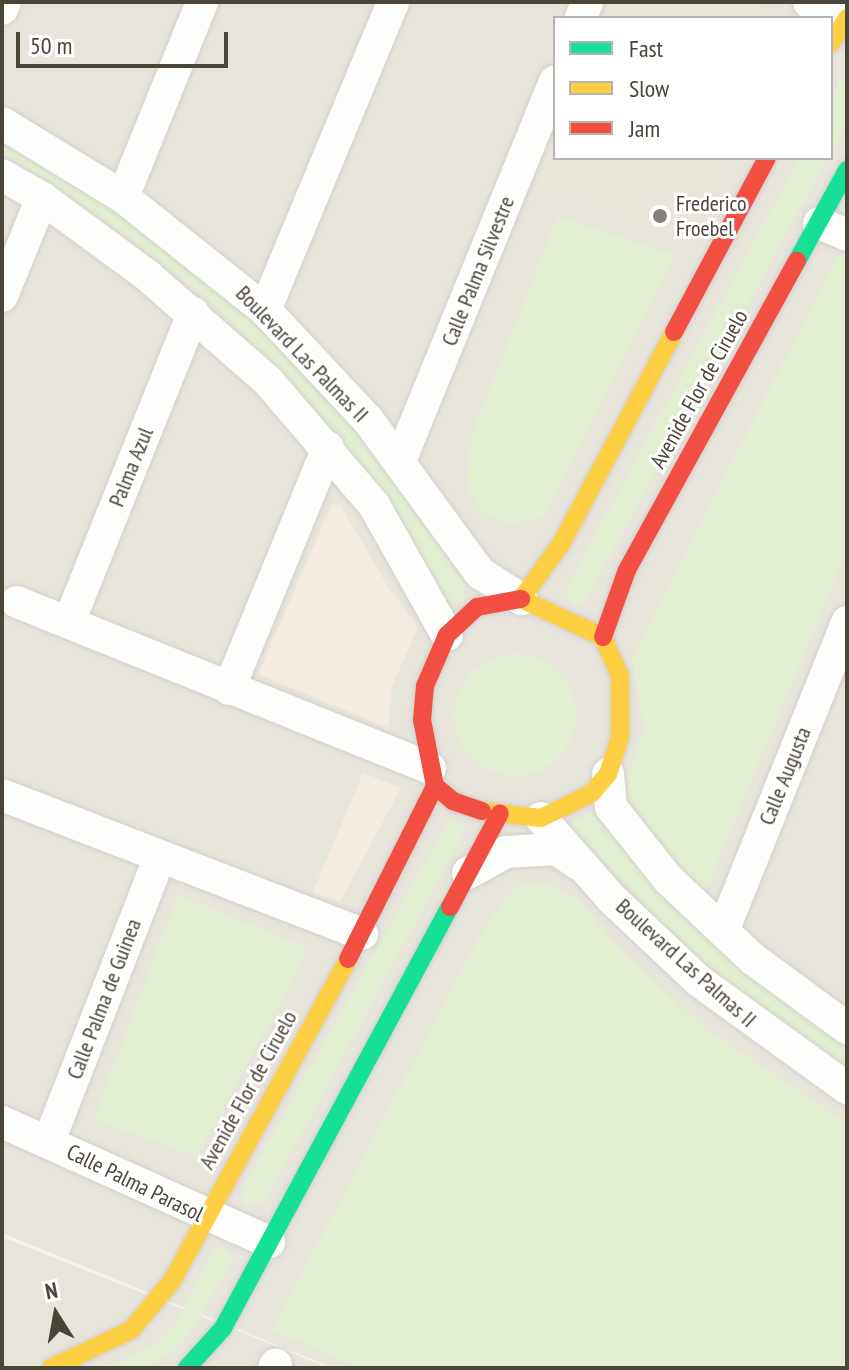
<!DOCTYPE html>
<style>
body{margin:0}
#map{position:relative;width:849px;height:1370px;overflow:hidden;background:#f4f2ee;font-family:"PT Sans Narrow",sans-serif}
div>[style]{position:absolute}
[style*='--x']{left:calc(var(--x)*1px);top:calc(var(--y)*1px);width:calc(var(--w)*1px);rotate:calc(var(--a)*1deg)}
.residential>*{inset:0;background:#e7e4dc}
.commercial>*{inset:0;background:#f3ebdf}
.education>*{inset:0;background:#eae5da}
.green>*{inset:0;background:#e1eecf}
.round{border-radius:50%}
.roads{filter:drop-shadow(0 0 2px #d2d0cb) drop-shadow(0 0 2px #d2d0cb)}
.street>*{height:32px;margin:-16px;padding:0 16px;transform-origin:16px;border-radius:16px;background:#fdfdfc}
.fast>*{height:18px;margin:-9px;padding:0 9px;transform-origin:9px;border-radius:9px;background:#16e098}
.slow>*{height:18px;margin:-9px;padding:0 9px;transform-origin:9px;border-radius:9px;background:#ffcf43}
.jam>*{height:18px;margin:-9px;padding:0 9px;transform-origin:9px;border-radius:9px;background:#f24e42}
.dots>*{width:22px;height:22px;translate:-50% -50%;box-sizing:border-box;border:4px solid #fff;border-radius:50%}
span{translate:-50% -50%;white-space:nowrap;text-align:center;line-height:1.15;-webkit-text-stroke:6px #fff;paint-order:stroke}
.poi-label{font-size:22px;color:#4b4439}
.left{translate:0 -50%;text-align:left}
.street-label{font-size:22px;color:#4b4439}
.frame{position:absolute;inset:0;border:4px solid #4b4439;pointer-events:none}
.legend{position:absolute;left:553px;top:16px;width:280px;height:144px;box-sizing:border-box;background:#fff;border:2px solid #b7b4b0;margin:0;padding:10px 14px;list-style:none;font-size:24px;color:#4b4439}
.legend li{display:flex;align-items:center;gap:16px;height:40px}
.legend b{width:40px;border:2px solid #b7b4b0}
.north{position:absolute;left:16px;top:1274px;width:80px;height:80px;-webkit-text-stroke:6px #fff;paint-order:stroke;rotate:349deg;font-size:22px;font-weight:700;line-height:32px;text-align:center;color:#4b4439}
.north::after{content:'';display:block;margin:auto;width:28px;height:36px;background:#4b4439;clip-path:polygon(50% 0,100% 100%,50% 72%,0 100%)}
.scale{position:absolute;left:16px;top:32px;width:212px;height:36px;box-sizing:border-box;border:4px solid #4b4439;border-top:0;padding-left:10px;font-size:24px;line-height:28px;white-space:nowrap;color:#4b4439;-webkit-text-stroke:6px #fff;paint-order:stroke}
</style>
<div id="map">
<div class="residential">
<div style="clip-path:polygon(evenodd,2px 2px,847px 2px,847px 1368px,333px 1368px,2px 1233px,2px 2px,555px 18px,831px 18px,831px 158px,555px 158px,555px 18px)"></div>
<div style="clip-path:polygon(2px 1237px,256px 1338px,328px 1368px,2px 1368px)"></div>
</div>
<div class="commercial">
<div style="clip-path:polygon(332px 504px,341px 506px,388px 587px,418px 627px,392px 686px,388px 728px,258px 674px)"></div>
<div style="clip-path:polygon(363px 773px,401px 788px,340px 902px,313px 892px)"></div>
</div>
<div class="education">
<div style="clip-path:polygon(610px 2px,748px 2px,790px 18px,604px 18px)"></div>
<div style="clip-path:polygon(555px 135px,555px 158px,739px 158px,691px 247px,534px 186px)"></div>
</div>
<div class="green">
<div style="clip-path:polygon(847px 69px,847px 124px,831px 153px,831px 99px)"></div>
<div style="clip-path:polygon(2px 139px,119px 212px,215px 285px,283px 351px,348px 421px,407px 502px,466px 586px,461px 602px,443px 599px,393px 509px,332px 427px,267px 358px,204px 295px,111px 223px,2px 153px)"></div>
<div style="clip-path:polygon(799px 158px,828px 158px,585px 601px,573px 604px,564px 593px)"></div>
<div style="clip-path:polygon(558px 216px,675px 256px,544px 517px,510px 525px,482px 512px,467px 487px,471px 436px)"></div>
<div style="clip-path:polygon(837px 256px,847px 260px,847px 550px,705px 892px,655px 843px,626px 805px,625px 784px,644px 730px,632px 660px)"></div>
<div class="round" style="left:454px;top:654px;width:122px;height:122px"></div>
<div style="clip-path:polygon(592px 812px,678px 908px,847px 1041px,847px 1067px,726px 980px,659px 920px,570px 824px)"></div>
<div style="clip-path:polygon(450px 818px,466px 829px,264px 1203px,249px 1205px,241px 1199px,243px 1187px)"></div>
<div style="clip-path:polygon(545px 882px,578px 900px,608px 937px,702px 1027px,847px 1123px,847px 1368px,362px 1368px,272px 1330px,488px 921px,515px 886px)"></div>
<div style="clip-path:polygon(178px 895px,309px 949px,197px 1157px,94px 1119px)"></div>
<div style="clip-path:polygon(224px 1249px,233px 1259px,192px 1330px,172px 1353px,146px 1368px,104px 1368px,157px 1343px,175px 1324px,214px 1250px)"></div>
</div>
<div class="roads">
<div class="street">
<div style="--x:809;--y:2;--w:41;--a:21.5"></div>
<div style="--x:2;--y:9;--w:8;--a:-67"></div>
<div style="--x:581;--y:18;--w:17;--a:-69"></div>
<div style="--x:2;--y:123;--w:142;--a:31.4"></div>
<div style="--x:123;--y:197;--w:181;--a:38.5"></div>
<div style="--x:265;--y:310;--w:151;--a:46.9"></div>
<div style="--x:368;--y:420;--w:190;--a:53.8"></div>
<div style="--x:480;--y:573;--w:49;--a:32.4"></div>
<div style="--x:2;--y:175;--w:46;--a:29.9"></div>
<div style="--x:42;--y:198;--w:132;--a:36.3"></div>
<div style="--x:148;--y:276;--w:159;--a:41.2"></div>
<div style="--x:268;--y:381;--w:163;--a:49.5"></div>
<div style="--x:374;--y:505;--w:149;--a:60.7"></div>
<div style="--x:123;--y:197;--w:210;--a:-67.9"></div>
<div style="--x:819;--y:223;--w:30;--a:23"></div>
<div style="--x:2;--y:296;--w:106;--a:-67.8"></div>
<div style="--x:265;--y:310;--w:334;--a:-67.4"></div>
<div style="--x:400;--y:461;--w:410;--a:-67.8"></div>
<div style="--x:17;--y:602;--w:445;--a:21.9"></div>
<div style="--x:69;--y:622;--w:333;--a:-68.1"></div>
<div style="--x:229;--y:689;--w:261;--a:-67.7"></div>
<div style="--x:608;--y:774;--w:33;--a:85"></div>
<div style="--x:611;--y:807;--w:92;--a:51.6"></div>
<div style="--x:668;--y:879;--w:117;--a:43.3"></div>
<div style="--x:753;--y:959;--w:117;--a:36.3"></div>
<div style="--x:2;--y:795;--w:386;--a:21.1"></div>
<div style="--x:541;--y:818;--w:108;--a:48.8"></div>
<div style="--x:612;--y:899;--w:120;--a:43.3"></div>
<div style="--x:699;--y:981;--w:183;--a:35.9"></div>
<div style="--x:468;--y:873;--w:43;--a:-28.9"></div>
<div style="--x:506;--y:852;--w:50;--a:-3.4"></div>
<div style="--x:556;--y:849;--w:27;--a:34"></div>
<div style="--x:723;--y:931;--w:333;--a:-68.1"></div>
<div style="--x:2;--y:1122;--w:293;--a:24.2"></div>
<div style="--x:49;--y:1141;--w:305;--a:-68.7"></div>
<div style="--x:274;--y:1368;--w:4;--a:-63"></div>
</div>
<div class="fast">
<div style="--x:797;--y:261;--w:104;--a:-61.2"></div>
<div style="--x:187;--y:1368;--w:54;--a:-48"></div>
<div style="--x:223;--y:1328;--w:478;--a:-61.7"></div>
</div>
<div class="slow">
<div style="--x:831;--y:43;--w:30;--a:-57"></div>
<div style="--x:521;--y:599;--w:68;--a:-54"></div>
<div style="--x:561;--y:544;--w:240;--a:-61.9"></div>
<div style="--x:482;--y:811;--w:59;--a:6.8"></div>
<div style="--x:541;--y:818;--w:57;--a:-26.1"></div>
<div style="--x:592;--y:793;--w:25;--a:-50"></div>
<div style="--x:608;--y:774;--w:39;--a:-72"></div>
<div style="--x:620;--y:737;--w:61;--a:-90"></div>
<div style="--x:620;--y:676;--w:43;--a:-113.6"></div>
<div style="--x:603;--y:637;--w:90;--a:-155.1"></div>
<div style="--x:51;--y:1368;--w:89;--a:-25.4"></div>
<div style="--x:131;--y:1330;--w:64;--a:-50.1"></div>
<div style="--x:172;--y:1281;--w:367;--a:-61.3"></div>
</div>
<div class="jam">
<div style="--x:674;--y:332;--w:197;--a:-61.9"></div>
<div style="--x:603;--y:637;--w:71;--a:-70.3"></div>
<div style="--x:627;--y:570;--w:353;--a:-61.2"></div>
<div style="--x:482;--y:811;--w:31;--a:-161"></div>
<div style="--x:453;--y:801;--w:23;--a:-140"></div>
<div style="--x:435;--y:786;--w:67;--a:-101.1"></div>
<div style="--x:422;--y:720;--w:34;--a:-85"></div>
<div style="--x:425;--y:686;--w:56;--a:-66.7"></div>
<div style="--x:447;--y:635;--w:41;--a:-43"></div>
<div style="--x:477;--y:607;--w:45;--a:-10.3"></div>
<div style="--x:450;--y:907;--w:106;--a:-62"></div>
<div style="--x:348;--y:959;--w:194;--a:-63.3"></div>
</div>
</div>
<div class="dots">
<div style="left:660px;top:216px;background:#868178"></div>
</div>
<div class="poi-label">
<span class="left" style="left:676px;top:216px">Frederico<br>Froebel</span>
</div>
<div class="street-label">
<span style="left:478px;top:271px;rotate:-68deg">Calle Palma Silvestre</span>
<span style="left:302px;top:354px;rotate:46deg">Boulevard Las Palmas II</span>
<span style="left:699px;top:389px;rotate:-61deg">Avenide Flor de Ciruelo</span>
<span style="left:131px;top:467px;rotate:-68deg">Palma Azul</span>
<span style="left:785px;top:776px;rotate:-68deg">Calle Augusta</span>
<span style="left:686px;top:963px;rotate:42deg">Boulevard Las Palmas II</span>
<span style="left:104px;top:999px;rotate:-69deg">Calle Palma de Guinea</span>
<span style="left:248px;top:1090px;rotate:-61deg">Avenide Flor de Ciruelo</span>
<span style="left:135px;top:1183px;rotate:26deg">Calle Palma Parasol</span>
</div>
<div class="frame"></div>
<ul class="legend">
<li><b style="height:10px;background:#16e098"></b>Fast</li>
<li><b style="height:10px;background:#ffcf43"></b>Slow</li>
<li><b style="height:10px;background:#f24e42"></b>Jam</li>
</ul>
<div class="north">N</div>
<div class="scale">50 m</div>
</div>
